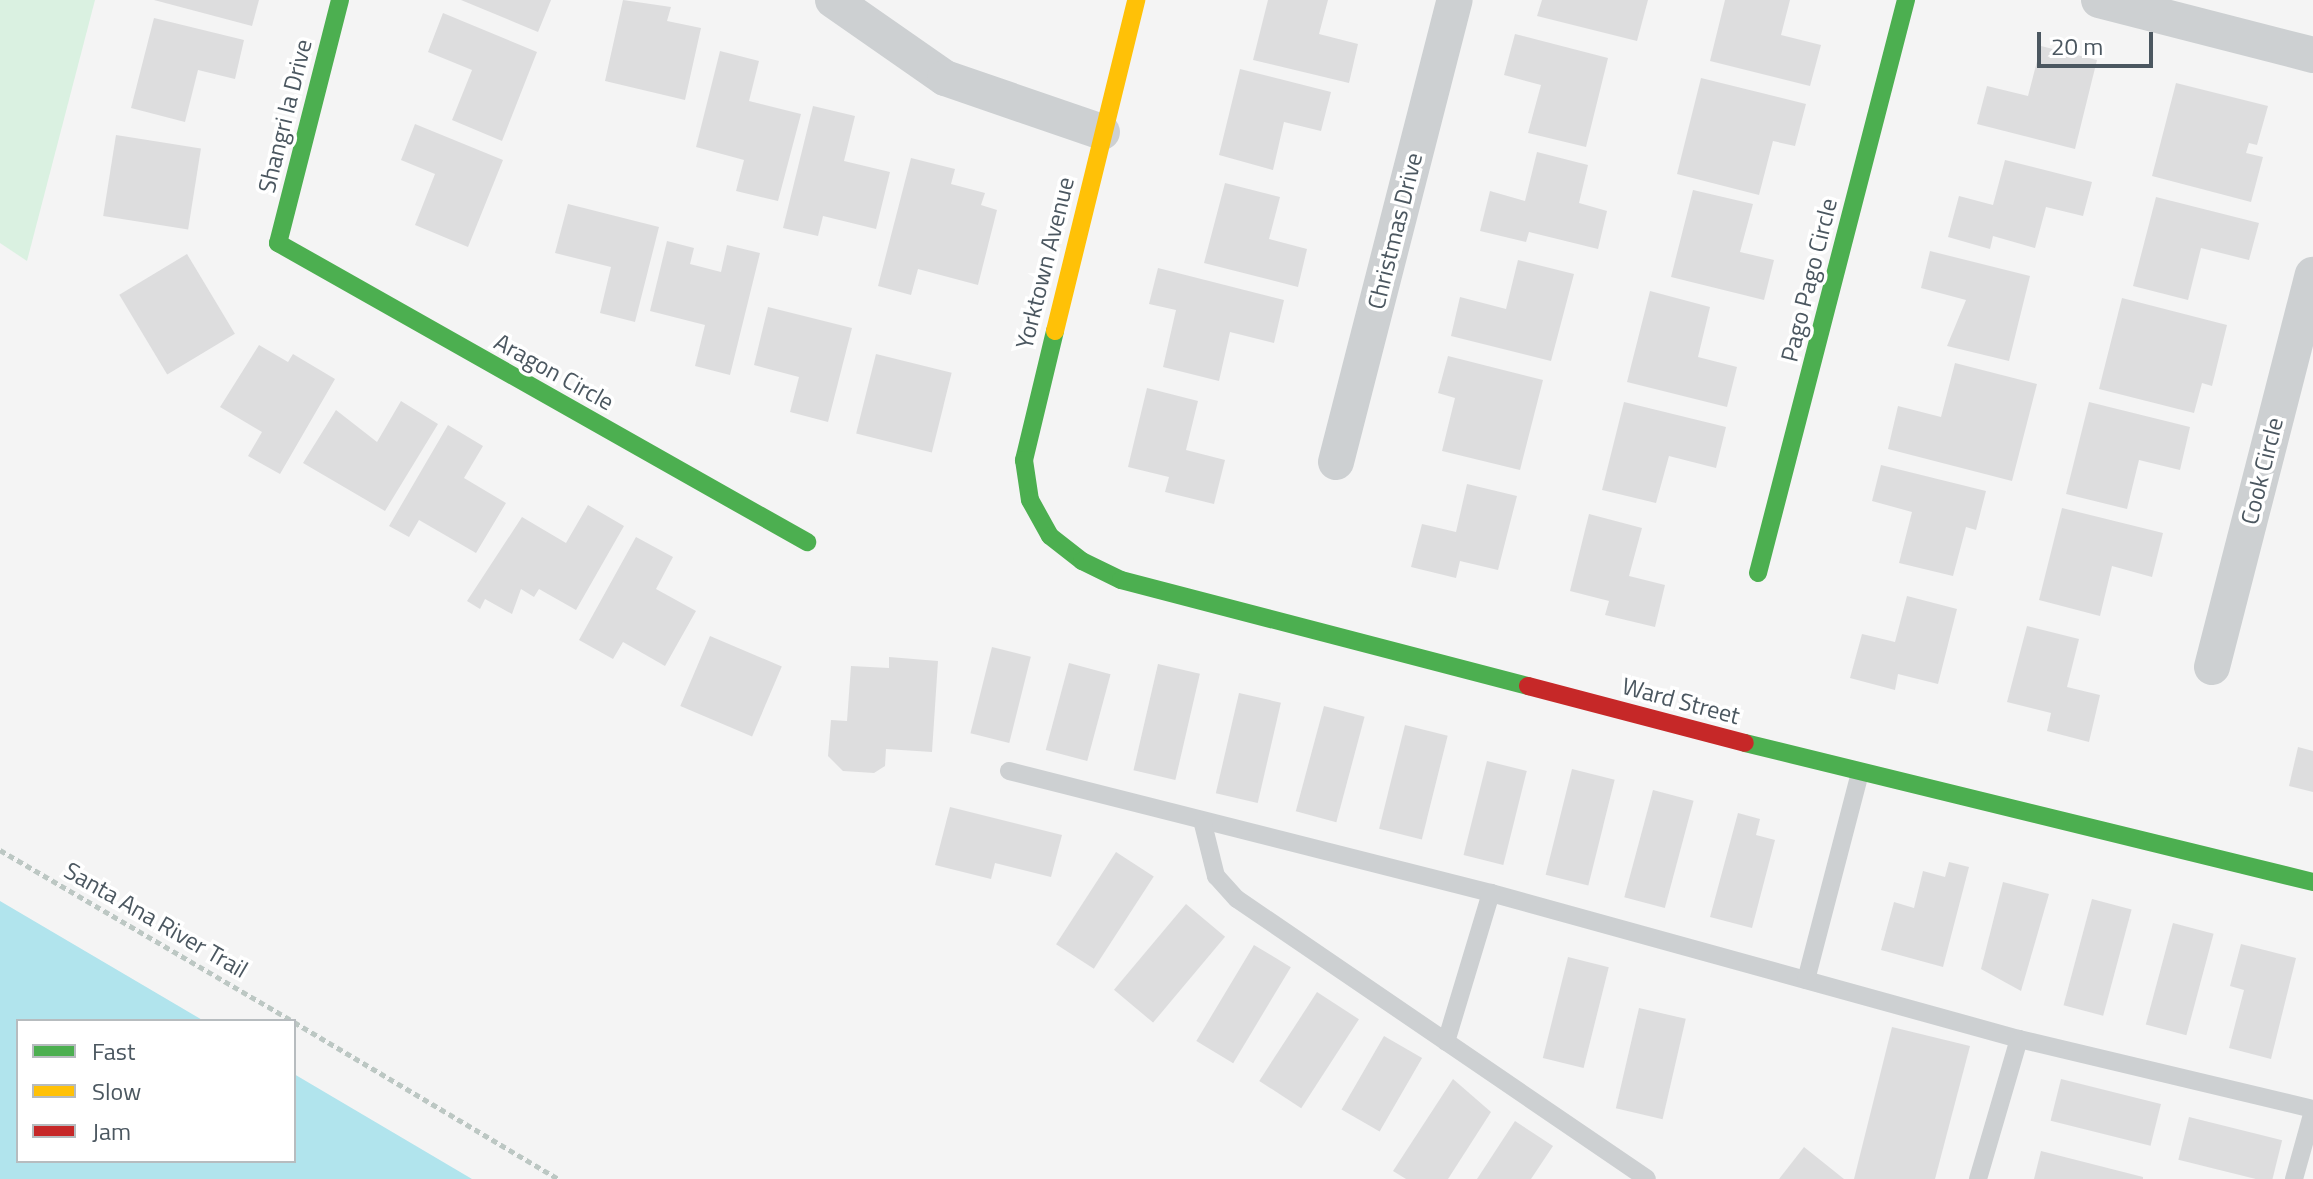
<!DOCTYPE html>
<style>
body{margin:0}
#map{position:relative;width:2313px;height:1179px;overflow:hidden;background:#f4f4f4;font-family:"Titillium Web",sans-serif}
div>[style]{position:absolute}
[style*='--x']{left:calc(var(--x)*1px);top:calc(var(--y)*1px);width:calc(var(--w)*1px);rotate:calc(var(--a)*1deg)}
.green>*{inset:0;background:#daf1e1}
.water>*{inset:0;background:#b1e4ed}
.building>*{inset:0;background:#ddddde;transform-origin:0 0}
.path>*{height:5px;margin-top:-2.5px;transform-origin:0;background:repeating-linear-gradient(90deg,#bcc7c3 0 6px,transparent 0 10px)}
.lane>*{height:18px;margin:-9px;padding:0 9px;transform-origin:9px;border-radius:9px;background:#cdd0d2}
.street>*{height:36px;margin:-18px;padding:0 18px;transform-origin:18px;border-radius:18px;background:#cdd0d2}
.fast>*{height:18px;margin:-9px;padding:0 9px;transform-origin:9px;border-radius:9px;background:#4caf50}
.slow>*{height:18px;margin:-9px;padding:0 9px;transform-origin:9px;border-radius:9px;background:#ffc107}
.jam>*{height:18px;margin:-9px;padding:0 9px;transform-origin:9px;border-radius:9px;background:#c62828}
span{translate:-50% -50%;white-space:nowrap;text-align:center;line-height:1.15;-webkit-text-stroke:7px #fff;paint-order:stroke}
.street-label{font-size:24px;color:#4b5760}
.legend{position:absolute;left:16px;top:1019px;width:280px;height:144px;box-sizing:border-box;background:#fff;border:2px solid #b7bcbf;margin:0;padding:10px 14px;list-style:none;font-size:24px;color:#4b5760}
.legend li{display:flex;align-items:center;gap:16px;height:40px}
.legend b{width:40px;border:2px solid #b7bcbf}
.scale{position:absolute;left:2037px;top:32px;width:116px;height:36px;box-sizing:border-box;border:4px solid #4b5760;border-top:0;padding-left:10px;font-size:24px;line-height:28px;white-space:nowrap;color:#4b5760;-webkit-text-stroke:6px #fff;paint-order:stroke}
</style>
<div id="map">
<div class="green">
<div style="clip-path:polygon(0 0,95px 0,27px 261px,0 243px)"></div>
</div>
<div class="water">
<div style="clip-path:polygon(0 901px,204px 1021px,18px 1021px,18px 1161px,294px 1161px,294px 1074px,472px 1179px,0 1179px)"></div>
</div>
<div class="building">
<div style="clip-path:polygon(154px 0,259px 0,252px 26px)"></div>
<div style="clip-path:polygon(461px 0,551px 0,538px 32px)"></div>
<div style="clip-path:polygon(623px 0,671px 7px,667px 21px,701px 28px,685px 100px,605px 81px)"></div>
<div style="clip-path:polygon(1268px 0,1328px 0,1319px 34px,1358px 44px,1349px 83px,1253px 60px)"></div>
<div style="clip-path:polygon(1542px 0,1648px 0,1637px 41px,1537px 16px)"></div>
<div style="clip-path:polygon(1725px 0,1790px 0,1781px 35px,1821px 45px,1810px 86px,1710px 61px)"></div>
<div style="clip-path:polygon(443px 13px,537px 52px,502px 141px,452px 120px,472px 70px,428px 52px)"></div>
<div style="clip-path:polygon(154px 18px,244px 40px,235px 79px,198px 70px,185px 122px,131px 108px)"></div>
<div style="clip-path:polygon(1515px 34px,1608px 58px,1586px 147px,1528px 133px,1541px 85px,1504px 75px)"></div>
<div style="clip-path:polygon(2041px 46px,2097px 60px,2075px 149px,1977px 124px,1987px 86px,2028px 96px)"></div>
<div style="clip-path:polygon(720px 51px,759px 61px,749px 101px,801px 114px,778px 201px,736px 191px,744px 160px,696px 147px)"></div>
<div style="clip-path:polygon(1240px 69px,1331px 92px,1321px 131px,1284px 122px,1273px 170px,1219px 155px)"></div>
<div style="clip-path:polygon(1701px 78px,1806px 104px,1795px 146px,1773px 141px,1759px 195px,1677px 174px)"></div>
<div style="clip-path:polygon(2176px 83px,2268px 106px,2257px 145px,2249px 143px,2246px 153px,2263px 157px,2251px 202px,2152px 176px)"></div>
<div style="clip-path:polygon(813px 106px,855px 116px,844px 161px,890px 172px,876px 229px,823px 216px,818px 236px,783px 228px)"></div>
<div style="clip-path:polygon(415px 124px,503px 160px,468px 247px,415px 225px,435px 174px,401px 160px)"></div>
<div style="left:116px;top:135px;width:86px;height:82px;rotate:9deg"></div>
<div style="clip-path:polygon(1537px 152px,1588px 165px,1579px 203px,1607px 211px,1598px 249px,1529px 232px,1526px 242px,1480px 231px,1490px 191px,1525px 201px)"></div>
<div style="clip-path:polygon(911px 158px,955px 169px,951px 184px,985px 193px,981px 205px,997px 210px,978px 285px,918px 269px,911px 295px,878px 286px)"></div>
<div style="clip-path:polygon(2005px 160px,2092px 182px,2083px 216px,2046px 207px,2035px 248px,1993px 236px,1990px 249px,1948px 237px,1959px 196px,1993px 205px)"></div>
<div style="clip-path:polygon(1225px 183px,1280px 197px,1269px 239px,1307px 249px,1298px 287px,1204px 263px)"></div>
<div style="clip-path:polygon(1693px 190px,1753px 204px,1740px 252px,1774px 260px,1764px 300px,1671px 277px)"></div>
<div style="clip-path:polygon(2156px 197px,2259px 223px,2249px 260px,2201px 248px,2188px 300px,2133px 286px)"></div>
<div style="clip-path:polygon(568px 204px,659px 227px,635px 322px,600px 313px,611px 267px,555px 253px)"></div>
<div style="clip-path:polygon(667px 241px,694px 248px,690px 264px,721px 272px,727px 245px,760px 253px,730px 375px,695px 366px,705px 325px,650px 311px)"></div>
<div style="clip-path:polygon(1930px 251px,2030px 276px,2009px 361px,1947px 346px,1966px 300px,1921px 288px)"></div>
<div style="left:187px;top:254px;width:93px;height:79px;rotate:59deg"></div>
<div style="clip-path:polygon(1518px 260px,1574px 274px,1551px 361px,1451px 336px,1460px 297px,1506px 309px)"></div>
<div style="clip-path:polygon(1158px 268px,1284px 300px,1274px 343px,1230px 332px,1219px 381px,1163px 367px,1176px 310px,1149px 304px)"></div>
<div style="clip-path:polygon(1650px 291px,1710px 307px,1698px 357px,1737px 367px,1727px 407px,1627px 382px)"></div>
<div style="clip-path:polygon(2122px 298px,2227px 325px,2212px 386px,2202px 383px,2194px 413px,2099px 389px)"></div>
<div style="clip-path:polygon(768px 307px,852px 328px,828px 422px,790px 412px,799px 377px,754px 365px)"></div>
<div style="clip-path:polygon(259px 345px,288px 362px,293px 354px,335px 379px,280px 474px,248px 456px,262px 432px,220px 407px)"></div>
<div style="left:876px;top:354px;width:78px;height:82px;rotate:14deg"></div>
<div style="clip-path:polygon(1448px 356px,1543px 380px,1520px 470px,1442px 451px,1455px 398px,1438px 393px)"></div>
<div style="clip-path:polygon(1955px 363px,2037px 384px,2012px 481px,1888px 449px,1898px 406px,1941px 417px)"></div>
<div style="clip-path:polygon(1147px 388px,1198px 401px,1186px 450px,1225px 460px,1214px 504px,1165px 492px,1169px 477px,1128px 467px)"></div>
<div style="clip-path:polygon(401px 401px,438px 424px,385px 511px,303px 463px,336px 410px,377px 442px)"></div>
<div style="clip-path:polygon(1624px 402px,1726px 427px,1716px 468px,1669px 456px,1656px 503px,1602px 490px)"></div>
<div style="clip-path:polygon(2089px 402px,2190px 427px,2180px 470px,2139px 460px,2127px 509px,2066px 494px)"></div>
<div style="clip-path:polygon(448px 425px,483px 446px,464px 478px,506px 503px,476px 553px,419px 520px,409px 537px,389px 526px)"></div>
<div style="clip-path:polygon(1881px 465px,1986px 491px,1976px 530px,1966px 527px,1953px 576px,1899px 563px,1912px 512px,1872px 501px)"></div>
<div style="clip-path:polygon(1467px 484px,1517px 496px,1498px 570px,1460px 561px,1456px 578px,1411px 567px,1422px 524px,1456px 532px)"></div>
<div style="clip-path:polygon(588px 505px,624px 526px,576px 610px,539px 589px,534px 597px,521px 589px,512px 614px,485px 599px,480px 609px,467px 601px,522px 517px,566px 543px)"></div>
<div style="clip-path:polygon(2062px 508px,2163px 533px,2152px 577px,2112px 566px,2100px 616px,2039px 600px)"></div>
<div style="clip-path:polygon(1589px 514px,1642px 528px,1629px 576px,1665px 585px,1655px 627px,1605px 615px,1609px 601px,1570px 591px)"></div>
<div style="clip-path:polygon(636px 537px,673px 557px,656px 589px,696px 611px,665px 666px,623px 642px,613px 659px,579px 640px)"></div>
<div style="clip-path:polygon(1907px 596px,1957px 609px,1938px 684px,1898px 674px,1895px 690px,1850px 678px,1862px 634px,1895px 642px)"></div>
<div style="clip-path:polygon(2027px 626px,2079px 639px,2067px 687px,2100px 695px,2089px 742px,2047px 731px,2051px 713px,2007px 702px)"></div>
<div style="left:710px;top:636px;width:78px;height:76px;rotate:23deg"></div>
<div style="left:992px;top:647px;width:40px;height:89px;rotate:14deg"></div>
<div style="clip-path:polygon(889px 657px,938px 661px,932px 752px,886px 749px,885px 766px,874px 773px,843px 771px,828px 756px,831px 720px,847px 721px,851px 666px,889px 668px)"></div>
<div style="left:1069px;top:663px;width:43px;height:90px;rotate:15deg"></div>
<div style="left:1158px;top:664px;width:43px;height:109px;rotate:13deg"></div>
<div style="left:1239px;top:693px;width:43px;height:103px;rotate:13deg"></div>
<div style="left:1324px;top:706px;width:42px;height:109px;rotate:15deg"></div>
<div style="left:1405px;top:725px;width:44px;height:107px;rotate:14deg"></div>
<div style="clip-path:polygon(2298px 747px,2313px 751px,2313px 792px,2289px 786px)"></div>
<div style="left:1487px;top:761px;width:41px;height:97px;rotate:14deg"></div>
<div style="left:1572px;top:769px;width:44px;height:109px;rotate:14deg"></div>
<div style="left:1653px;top:790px;width:42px;height:111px;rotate:15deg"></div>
<div style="clip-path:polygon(950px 807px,1062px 835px,1051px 877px,995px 863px,991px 879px,935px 865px)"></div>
<div style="clip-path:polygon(1738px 813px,1760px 819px,1756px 835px,1775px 840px,1752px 928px,1710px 917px)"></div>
<div style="left:1116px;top:852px;width:45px;height:110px;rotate:33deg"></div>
<div style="clip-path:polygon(1949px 862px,1969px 867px,1943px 967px,1881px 950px,1894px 902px,1914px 908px,1923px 871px,1945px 877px)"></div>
<div style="clip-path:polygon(2003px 882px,2049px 894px,2021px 991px,1981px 969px)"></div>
<div style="left:2092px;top:899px;width:41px;height:110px;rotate:15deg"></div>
<div style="left:1186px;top:904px;width:51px;height:112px;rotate:40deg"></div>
<div style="left:2173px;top:923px;width:42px;height:105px;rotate:15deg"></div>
<div style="clip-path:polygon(2241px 944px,2296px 958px,2271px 1059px,2229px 1048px,2244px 990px,2230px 986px)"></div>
<div style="left:1254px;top:945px;width:43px;height:112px;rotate:31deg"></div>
<div style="left:1568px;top:957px;width:42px;height:104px;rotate:14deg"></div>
<div style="left:1317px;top:992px;width:50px;height:106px;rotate:33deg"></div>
<div style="left:1639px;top:1008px;width:48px;height:103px;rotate:13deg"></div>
<div style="clip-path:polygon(1892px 1027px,1970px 1046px,1935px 1179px,1854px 1179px)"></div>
<div style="left:1384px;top:1036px;width:44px;height:85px;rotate:30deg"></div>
<div style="clip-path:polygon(1453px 1079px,1491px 1112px,1448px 1179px,1406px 1179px,1393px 1171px)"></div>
<div style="left:2061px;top:1079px;width:103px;height:43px;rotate:14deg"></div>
<div style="left:2189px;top:1117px;width:96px;height:44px;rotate:14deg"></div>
<div style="clip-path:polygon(1515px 1121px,1553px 1146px,1531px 1179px,1477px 1179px)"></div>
<div style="clip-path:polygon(1804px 1147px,1844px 1179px,1779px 1179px)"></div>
<div style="clip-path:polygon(2041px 1151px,2143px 1177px,2143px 1179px,2034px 1179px)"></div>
</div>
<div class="path">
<div style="--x:0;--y:850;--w:339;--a:30.3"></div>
<div style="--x:294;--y:1022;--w:307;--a:30.7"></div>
</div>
<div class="lane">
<div style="--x:1009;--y:771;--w:497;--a:14.2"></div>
<div style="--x:1491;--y:893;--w:548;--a:15.46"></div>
<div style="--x:2019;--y:1039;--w:302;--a:13.4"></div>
<div style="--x:1203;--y:824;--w:54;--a:76"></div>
<div style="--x:1216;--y:876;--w:31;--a:48"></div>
<div style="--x:1237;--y:899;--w:496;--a:34.3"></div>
<div style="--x:1806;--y:980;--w:214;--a:-75.4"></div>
<div style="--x:1446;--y:1042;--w:156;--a:-73.2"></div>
<div style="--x:1978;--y:1179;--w:146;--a:-73.7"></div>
<div style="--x:2294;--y:1179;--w:71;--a:-74.4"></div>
</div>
<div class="street">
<div style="--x:833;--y:0;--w:136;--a:34.9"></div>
<div style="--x:945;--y:78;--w:166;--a:19"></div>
<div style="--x:2099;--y:0;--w:221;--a:14.4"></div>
<div style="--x:1336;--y:462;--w:477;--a:-75.6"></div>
<div style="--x:2212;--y:667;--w:405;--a:-75.6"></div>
</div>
<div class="fast">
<div style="--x:340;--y:0;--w:251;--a:104.3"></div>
<div style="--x:278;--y:243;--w:608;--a:29.48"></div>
<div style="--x:1055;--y:331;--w:133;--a:103.5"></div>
<div style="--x:1024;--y:460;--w:40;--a:81.5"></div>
<div style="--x:1030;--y:500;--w:41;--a:60.9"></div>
<div style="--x:1050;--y:536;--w:41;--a:38"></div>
<div style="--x:1082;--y:561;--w:43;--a:26"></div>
<div style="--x:1121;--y:580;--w:421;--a:14.6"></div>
<div style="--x:1758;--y:573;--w:592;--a:-75.52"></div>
<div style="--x:1745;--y:743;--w:585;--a:13.75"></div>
</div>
<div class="slow">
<div style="--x:1055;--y:331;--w:341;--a:-76.2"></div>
</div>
<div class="jam">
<div style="--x:1528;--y:686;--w:224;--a:14.7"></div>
</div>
<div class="street-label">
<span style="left:285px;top:116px;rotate:-76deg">Shangri la Drive</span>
<span style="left:1395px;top:231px;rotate:-76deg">Christmas Drive</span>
<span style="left:1045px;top:263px;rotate:-76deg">Yorktown Avenue</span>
<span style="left:1809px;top:280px;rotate:-76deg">Pago Pago Circle</span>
<span style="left:554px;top:372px;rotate:29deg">Aragon Circle</span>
<span style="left:2262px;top:471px;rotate:-76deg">Cook Circle</span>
<span style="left:1681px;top:701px;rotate:15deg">Ward Street</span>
<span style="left:156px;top:920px;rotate:30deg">Santa Ana River Trail</span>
</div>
<ul class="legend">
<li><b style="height:10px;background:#4caf50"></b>Fast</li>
<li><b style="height:10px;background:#ffc107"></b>Slow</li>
<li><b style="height:10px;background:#c62828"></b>Jam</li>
</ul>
<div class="scale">20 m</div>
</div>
